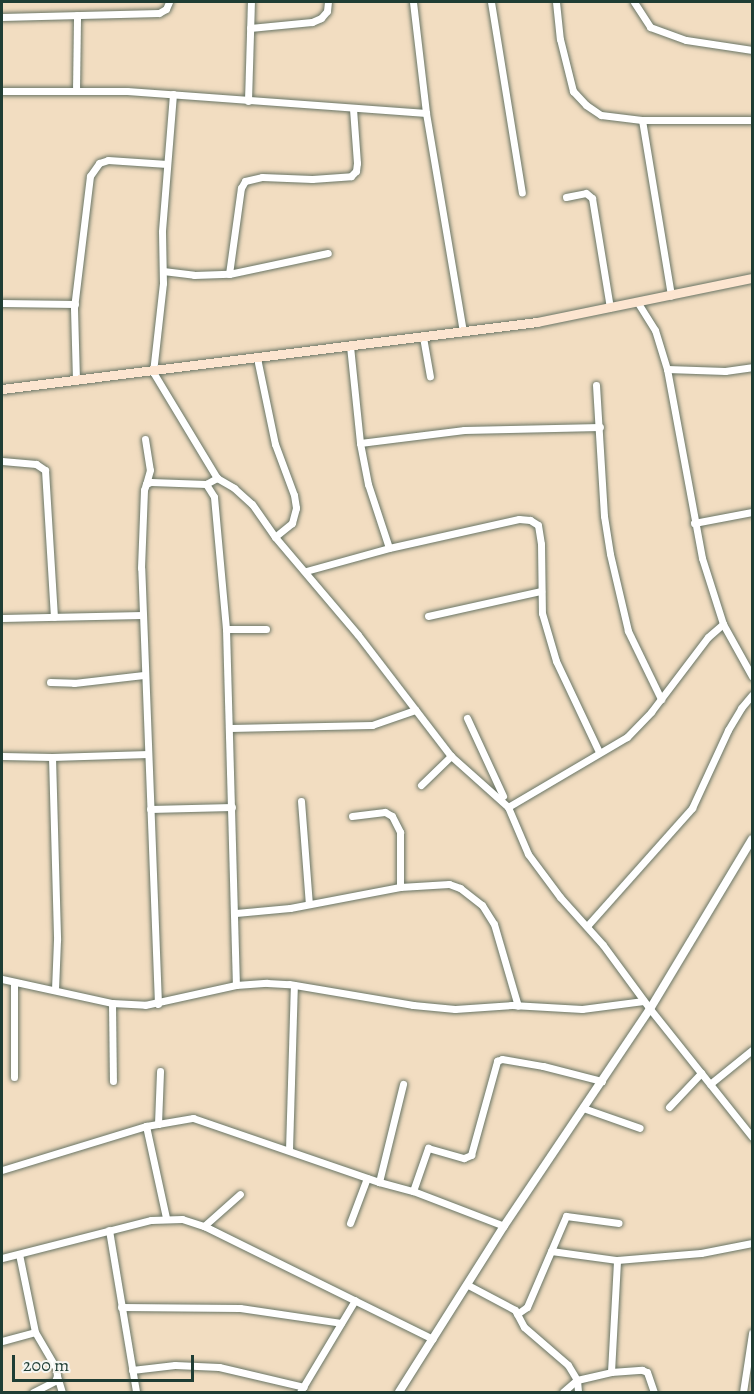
<!DOCTYPE html>
<style>
body{margin:0}
#map{position:relative;width:754px;height:1394px;overflow:hidden;background:#f2ddc1;font-family:Alegreya,serif}
div>[style]{position:absolute}
[style*='--x']{left:calc(var(--x)*1px);top:calc(var(--y)*1px);width:calc(var(--w)*1px);rotate:calc(var(--a)*1deg)}
.roads{filter:drop-shadow(0 0 2px #697565) drop-shadow(0 0 2px #697565)}
.minor>*{height:7px;margin:-3.5px;padding:0 3.5px;transform-origin:3.5px;border-radius:3.5px;background:#fff}
.tertiary>*{height:8px;margin:-4px;padding:0 4px;transform-origin:4px;border-radius:4px;background:#fff}
.secondary>*{height:9px;margin:-4.5px;padding:0 4.5px;transform-origin:4.5px;border-radius:4.5px;background:#fce5d0}
span{translate:-50% -50%;white-space:nowrap;text-align:center;line-height:1.15;-webkit-text-stroke:4.5px #f6f6f2;paint-order:stroke}
.frame{position:absolute;inset:0;border:3px solid #1f3d34;pointer-events:none}
.scale{position:absolute;left:12px;top:1355px;width:182px;height:27px;box-sizing:border-box;border:3px solid #1f3d34;border-top:0;padding-left:8px;font-size:18px;line-height:21px;white-space:nowrap;color:#1f3d34;-webkit-text-stroke:4px #f6f6f2;paint-order:stroke}
</style>
<div id="map">
<div class="roads">
<div class="minor">
<div style="--x:413;--y:2;--w:112;--a:83.3"></div>
<div style="--x:426;--y:113;--w:222;--a:80.4"></div>
<div style="--x:491;--y:2;--w:193;--a:80.8"></div>
<div style="--x:556;--y:2;--w:37;--a:84"></div>
<div style="--x:560;--y:39;--w:54;--a:76"></div>
<div style="--x:573;--y:91;--w:19;--a:47"></div>
<div style="--x:586;--y:105;--w:18;--a:34"></div>
<div style="--x:601;--y:115;--w:41;--a:7"></div>
<div style="--x:642;--y:120;--w:110;--a:0"></div>
<div style="--x:634;--y:2;--w:30;--a:57"></div>
<div style="--x:650;--y:27;--w:38;--a:20"></div>
<div style="--x:686;--y:40;--w:67;--a:8.6"></div>
<div style="--x:2;--y:17;--w:157;--a:-1.5"></div>
<div style="--x:159;--y:13;--w:8;--a:-30"></div>
<div style="--x:166;--y:9;--w:8;--a:-67"></div>
<div style="--x:250;--y:28;--w:62;--a:-5.5"></div>
<div style="--x:312;--y:22;--w:10;--a:-24"></div>
<div style="--x:321;--y:18;--w:9;--a:-49"></div>
<div style="--x:327;--y:11;--w:9;--a:-84"></div>
<div style="--x:2;--y:91;--w:125;--a:0"></div>
<div style="--x:127;--y:91;--w:300;--a:4.2"></div>
<div style="--x:76;--y:91;--w:76;--a:-89.2"></div>
<div style="--x:173;--y:94;--w:138;--a:94.6"></div>
<div style="--x:162;--y:232;--w:51;--a:88.9"></div>
<div style="--x:163;--y:283;--w:90;--a:96.4"></div>
<div style="--x:153;--y:372;--w:124;--a:58.9"></div>
<div style="--x:217;--y:478;--w:20;--a:30"></div>
<div style="--x:234;--y:488;--w:24;--a:42"></div>
<div style="--x:252;--y:504;--w:40;--a:55.1"></div>
<div style="--x:275;--y:537;--w:128;--a:49.7"></div>
<div style="--x:358;--y:635;--w:153;--a:52.5"></div>
<div style="--x:451;--y:756;--w:76;--a:41.8"></div>
<div style="--x:508;--y:807;--w:51;--a:66.9"></div>
<div style="--x:528;--y:854;--w:54;--a:53.3"></div>
<div style="--x:560;--y:897;--w:64;--a:48.1"></div>
<div style="--x:603;--y:945;--w:79;--a:53.7"></div>
<div style="--x:650;--y:1009;--w:164;--a:51.4"></div>
<div style="--x:248;--y:101;--w:99;--a:-88.3"></div>
<div style="--x:642;--y:120;--w:178;--a:80.6"></div>
<div style="--x:566;--y:197;--w:20;--a:-11"></div>
<div style="--x:586;--y:193;--w:8;--a:40"></div>
<div style="--x:592;--y:198;--w:111;--a:80.7"></div>
<div style="--x:163;--y:271;--w:31;--a:7"></div>
<div style="--x:194;--y:275;--w:35;--a:-2"></div>
<div style="--x:229;--y:274;--w:101;--a:-12"></div>
<div style="--x:229;--y:274;--w:87;--a:-82.1"></div>
<div style="--x:241;--y:188;--w:8;--a:-60"></div>
<div style="--x:245;--y:181;--w:17;--a:-13"></div>
<div style="--x:262;--y:177;--w:50;--a:2.3"></div>
<div style="--x:312;--y:179;--w:39;--a:-4"></div>
<div style="--x:351;--y:176;--w:7;--a:-45"></div>
<div style="--x:356;--y:171;--w:8;--a:-83"></div>
<div style="--x:357;--y:163;--w:54;--a:-94.2"></div>
<div style="--x:2;--y:303;--w:73;--a:0.8"></div>
<div style="--x:638;--y:303;--w:32;--a:58"></div>
<div style="--x:655;--y:330;--w:41;--a:72.9"></div>
<div style="--x:667;--y:369;--w:192;--a:79.5"></div>
<div style="--x:702;--y:558;--w:69;--a:72.3"></div>
<div style="--x:723;--y:624;--w:60;--a:60.9"></div>
<div style="--x:423;--y:337;--w:40;--a:80"></div>
<div style="--x:350;--y:346;--w:98;--a:84.1"></div>
<div style="--x:360;--y:443;--w:42;--a:79"></div>
<div style="--x:368;--y:484;--w:67;--a:71.8"></div>
<div style="--x:257;--y:358;--w:88;--a:78.2"></div>
<div style="--x:275;--y:444;--w:54;--a:69.6"></div>
<div style="--x:294;--y:495;--w:13;--a:81"></div>
<div style="--x:296;--y:508;--w:16;--a:105"></div>
<div style="--x:292;--y:523;--w:22;--a:141"></div>
<div style="--x:667;--y:369;--w:58;--a:2"></div>
<div style="--x:725;--y:371;--w:27;--a:-8"></div>
<div style="--x:76;--y:380;--w:72;--a:-91.6"></div>
<div style="--x:74;--y:308;--w:133;--a:-83.1"></div>
<div style="--x:90;--y:176;--w:16;--a:-55"></div>
<div style="--x:99;--y:163;--w:9;--a:-18"></div>
<div style="--x:108;--y:160;--w:59;--a:3.9"></div>
<div style="--x:596;--y:385;--w:131;--a:86.5"></div>
<div style="--x:604;--y:516;--w:38;--a:81"></div>
<div style="--x:610;--y:554;--w:79;--a:76.8"></div>
<div style="--x:628;--y:631;--w:76;--a:64.1"></div>
<div style="--x:145;--y:439;--w:31;--a:81"></div>
<div style="--x:150;--y:470;--w:15;--a:106"></div>
<div style="--x:360;--y:443;--w:105;--a:-7.1"></div>
<div style="--x:464;--y:430;--w:136;--a:-1.3"></div>
<div style="--x:2;--y:461;--w:34;--a:5"></div>
<div style="--x:36;--y:464;--w:11;--a:34"></div>
<div style="--x:45;--y:470;--w:147;--a:86.5"></div>
<div style="--x:206;--y:484;--w:15;--a:58"></div>
<div style="--x:214;--y:497;--w:133;--a:84.8"></div>
<div style="--x:226;--y:629;--w:356;--a:88.4"></div>
<div style="--x:694;--y:523;--w:59;--a:-10.7"></div>
<div style="--x:306;--y:571;--w:86;--a:-15.5"></div>
<div style="--x:389;--y:548;--w:133;--a:-12.6"></div>
<div style="--x:519;--y:519;--w:11;--a:5"></div>
<div style="--x:530;--y:520;--w:9;--a:32"></div>
<div style="--x:538;--y:525;--w:19;--a:81"></div>
<div style="--x:541;--y:544;--w:69;--a:89.2"></div>
<div style="--x:542;--y:613;--w:50;--a:73.7"></div>
<div style="--x:556;--y:661;--w:101;--a:64.7"></div>
<div style="--x:428;--y:616;--w:116;--a:-12.5"></div>
<div style="--x:2;--y:618;--w:140;--a:-1.2"></div>
<div style="--x:226;--y:629;--w:40;--a:0"></div>
<div style="--x:50;--y:682;--w:24;--a:2"></div>
<div style="--x:74;--y:683;--w:70;--a:-6.5"></div>
<div style="--x:467;--y:718;--w:86;--a:65.2"></div>
<div style="--x:230;--y:728;--w:142;--a:-1.2"></div>
<div style="--x:372;--y:725;--w:46;--a:-19.2"></div>
<div style="--x:2;--y:756;--w:50;--a:1.1"></div>
<div style="--x:52;--y:757;--w:96;--a:-1.8"></div>
<div style="--x:52;--y:757;--w:183;--a:88.4"></div>
<div style="--x:57;--y:940;--w:50;--a:92.3"></div>
<div style="--x:421;--y:785;--w:42;--a:-44"></div>
<div style="--x:301;--y:801;--w:103;--a:85.6"></div>
<div style="--x:508;--y:807;--w:138;--a:-30.5"></div>
<div style="--x:627;--y:737;--w:35;--a:-46"></div>
<div style="--x:651;--y:712;--w:94;--a:-52.8"></div>
<div style="--x:708;--y:637;--w:20;--a:-41"></div>
<div style="--x:150;--y:809;--w:82;--a:-1.4"></div>
<div style="--x:352;--y:816;--w:33;--a:-7"></div>
<div style="--x:385;--y:812;--w:8;--a:30"></div>
<div style="--x:392;--y:816;--w:18;--a:63"></div>
<div style="--x:400;--y:832;--w:55;--a:90"></div>
<div style="--x:236;--y:913;--w:54;--a:-5.3"></div>
<div style="--x:290;--y:908;--w:112;--a:-10.8"></div>
<div style="--x:400;--y:887;--w:49;--a:-3.5"></div>
<div style="--x:449;--y:884;--w:12;--a:20"></div>
<div style="--x:460;--y:888;--w:28;--a:38"></div>
<div style="--x:482;--y:905;--w:22;--a:58"></div>
<div style="--x:494;--y:924;--w:85;--a:73.7"></div>
<div style="--x:587;--y:926;--w:158;--a:-48.3"></div>
<div style="--x:692;--y:808;--w:86;--a:-65.2"></div>
<div style="--x:728;--y:730;--w:26;--a:-59"></div>
<div style="--x:741;--y:708;--w:17;--a:-50"></div>
<div style="--x:2;--y:979;--w:113;--a:12.3"></div>
<div style="--x:112;--y:1003;--w:33;--a:3"></div>
<div style="--x:145;--y:1005;--w:93;--a:-12.4"></div>
<div style="--x:236;--y:985;--w:31;--a:-4"></div>
<div style="--x:267;--y:983;--w:22;--a:3"></div>
<div style="--x:289;--y:984;--w:126;--a:9.6"></div>
<div style="--x:413;--y:1005;--w:42;--a:5.4"></div>
<div style="--x:455;--y:1009;--w:57;--a:-4"></div>
<div style="--x:512;--y:1005;--w:70;--a:3.3"></div>
<div style="--x:582;--y:1009;--w:62;--a:-7.5"></div>
<div style="--x:14;--y:983;--w:94;--a:90"></div>
<div style="--x:112;--y:1003;--w:78;--a:89.3"></div>
<div style="--x:158;--y:1004;--w:436;--a:-92.2"></div>
<div style="--x:141;--y:568;--w:78;--a:-87.8"></div>
<div style="--x:144;--y:490;--w:6;--a:-72"></div>
<div style="--x:146;--y:484;--w:5;--a:-22"></div>
<div style="--x:151;--y:482;--w:55;--a:2.1"></div>
<div style="--x:206;--y:484;--w:13;--a:-29"></div>
<div style="--x:710;--y:1084;--w:54;--a:-39"></div>
<div style="--x:669;--y:1107;--w:47;--a:-46.7"></div>
<div style="--x:583;--y:1108;--w:60;--a:19.3"></div>
<div style="--x:158;--y:1124;--w:53;--a:-87.8"></div>
<div style="--x:146;--y:1126;--w:94;--a:77.7"></div>
<div style="--x:289;--y:1150;--w:165;--a:-88.3"></div>
<div style="--x:2;--y:1170;--w:151;--a:-17"></div>
<div style="--x:146;--y:1126;--w:48;--a:-9.7"></div>
<div style="--x:193;--y:1118;--w:197;--a:19"></div>
<div style="--x:379;--y:1182;--w:35;--a:15"></div>
<div style="--x:413;--y:1191;--w:97;--a:21"></div>
<div style="--x:379;--y:1182;--w:101;--a:-76.2"></div>
<div style="--x:413;--y:1191;--w:46;--a:-70.8"></div>
<div style="--x:428;--y:1148;--w:37;--a:16"></div>
<div style="--x:464;--y:1158;--w:8;--a:-23"></div>
<div style="--x:471;--y:1155;--w:98;--a:-74.5"></div>
<div style="--x:497;--y:1061;--w:5;--a:-22"></div>
<div style="--x:502;--y:1059;--w:42;--a:9.7"></div>
<div style="--x:543;--y:1066;--w:61;--a:14.3"></div>
<div style="--x:350;--y:1223;--w:48;--a:-69.3"></div>
<div style="--x:204;--y:1226;--w:48;--a:-41.6"></div>
<div style="--x:109;--y:1230;--w:164;--a:80.5"></div>
<div style="--x:551;--y:1251;--w:67;--a:7.8"></div>
<div style="--x:617;--y:1260;--w:84;--a:-4.8"></div>
<div style="--x:701;--y:1253;--w:52;--a:-11.1"></div>
<div style="--x:19;--y:1254;--w:80;--a:78.4"></div>
<div style="--x:2;--y:1258;--w:154;--a:-14.3"></div>
<div style="--x:151;--y:1220;--w:31;--a:-2"></div>
<div style="--x:182;--y:1219;--w:23;--a:18"></div>
<div style="--x:204;--y:1226;--w:255;--a:26.3"></div>
<div style="--x:468;--y:1285;--w:53;--a:28"></div>
<div style="--x:515;--y:1310;--w:19;--a:62"></div>
<div style="--x:524;--y:1327;--w:58;--a:40.8"></div>
<div style="--x:568;--y:1365;--w:17;--a:59"></div>
<div style="--x:577;--y:1380;--w:12;--a:85"></div>
<div style="--x:121;--y:1307;--w:119;--a:0.5"></div>
<div style="--x:240;--y:1308;--w:102;--a:8.4"></div>
<div style="--x:517;--y:1314;--w:12;--a:-35"></div>
<div style="--x:527;--y:1307;--w:99;--a:-66.8"></div>
<div style="--x:566;--y:1216;--w:53;--a:7.5"></div>
<div style="--x:2;--y:1341;--w:34;--a:-15"></div>
<div style="--x:35;--y:1332;--w:42;--a:59.7"></div>
<div style="--x:56;--y:1368;--w:8;--a:83"></div>
<div style="--x:57;--y:1376;--w:5;--a:112"></div>
<div style="--x:55;--y:1381;--w:25;--a:153"></div>
<div style="--x:132;--y:1370;--w:43;--a:-6.6"></div>
<div style="--x:175;--y:1365;--w:44;--a:2.6"></div>
<div style="--x:219;--y:1367;--w:87;--a:13.2"></div>
<div style="--x:611;--y:1372;--w:112;--a:-86.9"></div>
<div style="--x:57;--y:1376;--w:17;--a:73"></div>
<div style="--x:300;--y:1392;--w:107;--a:-59.1"></div>
<div style="--x:563;--y:1392;--w:18;--a:-41"></div>
<div style="--x:577;--y:1380;--w:35;--a:-13"></div>
<div style="--x:611;--y:1372;--w:31;--a:-4"></div>
<div style="--x:642;--y:1370;--w:5;--a:22"></div>
<div style="--x:647;--y:1372;--w:21;--a:71"></div>
<div style="--x:743;--y:1392;--w:60;--a:-81.3"></div>
</div>
<div class="tertiary">
<div style="--x:399;--y:1392;--w:196;--a:-57.7"></div>
<div style="--x:504;--y:1226;--w:262;--a:-56.1"></div>
<div style="--x:650;--y:1009;--w:198;--a:-59"></div>
</div>
<div class="secondary">
<div style="--x:2;--y:389;--w:539;--a:-7.14"></div>
<div style="--x:537;--y:322;--w:219;--a:-11.6"></div>
</div>
</div>
<div class="frame"></div>
<div class="scale">200 m</div>
</div>
